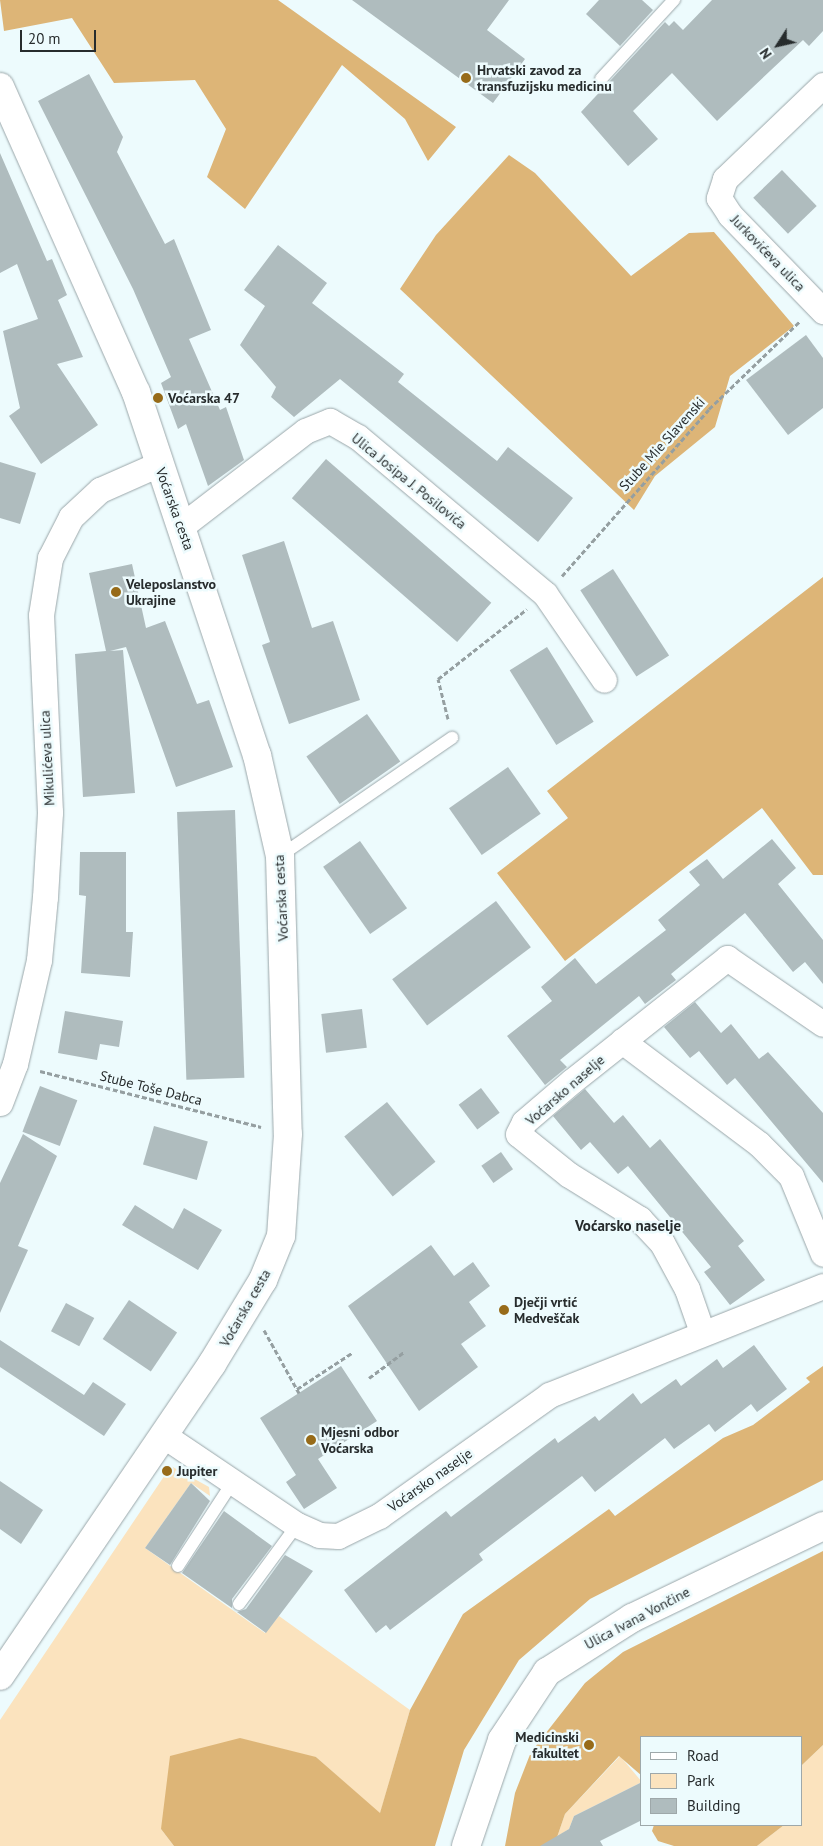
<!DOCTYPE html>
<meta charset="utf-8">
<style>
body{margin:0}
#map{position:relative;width:823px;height:1846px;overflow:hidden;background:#edfbfd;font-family:"PT Sans",sans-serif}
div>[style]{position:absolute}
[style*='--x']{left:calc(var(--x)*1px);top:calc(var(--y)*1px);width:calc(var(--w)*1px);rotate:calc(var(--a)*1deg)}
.green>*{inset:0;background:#fbe3be}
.forest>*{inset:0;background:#ddb577}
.building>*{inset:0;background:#afbcbe;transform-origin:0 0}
.path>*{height:3px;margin-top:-1.5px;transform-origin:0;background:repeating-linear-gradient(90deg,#959fa1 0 5px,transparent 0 7.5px)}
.roads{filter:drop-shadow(0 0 1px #9aa6a9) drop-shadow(0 0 1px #9aa6a9)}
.lane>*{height:12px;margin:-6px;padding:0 6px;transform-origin:6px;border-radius:6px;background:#fff}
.street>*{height:25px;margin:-12.5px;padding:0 12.5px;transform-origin:12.5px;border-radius:12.5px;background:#fff}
.secondary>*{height:28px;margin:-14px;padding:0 14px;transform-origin:14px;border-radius:14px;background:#fff}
.dots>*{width:14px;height:14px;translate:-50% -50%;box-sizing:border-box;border:2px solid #edfbfd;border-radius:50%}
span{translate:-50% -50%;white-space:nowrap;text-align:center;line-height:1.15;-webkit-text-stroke:5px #edfbfd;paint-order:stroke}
.poi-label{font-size:14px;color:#272c2d;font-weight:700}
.left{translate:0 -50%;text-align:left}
.right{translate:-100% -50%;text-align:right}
.street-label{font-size:14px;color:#272c2d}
.neighbourhood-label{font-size:15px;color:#272c2d;font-weight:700}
.legend{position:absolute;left:640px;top:1736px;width:162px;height:90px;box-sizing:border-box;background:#edfbfd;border:1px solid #9ea8aa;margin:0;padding:6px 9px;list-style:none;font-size:15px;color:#272c2d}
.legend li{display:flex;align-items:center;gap:10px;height:25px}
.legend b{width:25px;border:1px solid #9ea8aa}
.north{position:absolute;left:753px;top:20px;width:50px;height:50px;-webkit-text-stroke:4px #edfbfd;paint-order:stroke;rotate:235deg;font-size:14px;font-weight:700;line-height:20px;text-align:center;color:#272c2d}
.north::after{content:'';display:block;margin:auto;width:18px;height:22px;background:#272c2d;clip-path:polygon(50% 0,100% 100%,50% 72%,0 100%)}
.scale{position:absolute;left:20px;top:30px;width:76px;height:22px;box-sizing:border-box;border:2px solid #272c2d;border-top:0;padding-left:6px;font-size:15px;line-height:18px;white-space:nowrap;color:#272c2d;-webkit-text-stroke:4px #edfbfd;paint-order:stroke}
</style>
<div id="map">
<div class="green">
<div style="clip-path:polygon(171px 1466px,209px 1487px,210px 1496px,191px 1483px,145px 1548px,265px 1633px,279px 1616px,410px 1710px,380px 1814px,316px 1757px,161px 1829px,174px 1846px,0 1846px,0 1720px)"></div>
<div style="clip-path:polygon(823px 1745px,823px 1846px,757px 1846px,784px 1825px,802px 1825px,802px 1765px)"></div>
<div style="clip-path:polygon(620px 1756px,642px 1782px,574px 1816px,569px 1829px,558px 1836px,561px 1843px,554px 1846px,565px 1814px)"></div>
</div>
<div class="forest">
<div style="clip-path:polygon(0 0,278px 0,456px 127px,428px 161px,405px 119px,342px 65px,245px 209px,207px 177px,226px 129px,195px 80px,114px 83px,72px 18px,4px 31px)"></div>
<div style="clip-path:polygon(509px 155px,535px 173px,631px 276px,689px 233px,714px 232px,794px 326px,730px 376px,715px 427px,655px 476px,634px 510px,400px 289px,436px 235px)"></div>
<div style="clip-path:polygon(823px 577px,823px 875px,813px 875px,762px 808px,565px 961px,497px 873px,568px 818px,547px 791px)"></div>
<div style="clip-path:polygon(823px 1366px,823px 1480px,590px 1599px,519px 1660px,464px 1750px,435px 1846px,174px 1846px,161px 1829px,170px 1756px,240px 1738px,316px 1757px,380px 1813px,410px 1710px,463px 1614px,609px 1509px,615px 1516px,723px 1438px,753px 1425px,810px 1382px,806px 1378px)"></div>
<div style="clip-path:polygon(823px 1551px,823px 1745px,802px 1765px,802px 1737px,642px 1737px,642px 1776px,619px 1756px,565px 1814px,554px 1846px,505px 1846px,515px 1793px,531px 1752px,585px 1683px,623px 1652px)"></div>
<div style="clip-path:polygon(654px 1825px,784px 1825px,757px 1846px,674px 1846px,658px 1841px,652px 1831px)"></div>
</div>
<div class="building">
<div style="clip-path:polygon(352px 0,509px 0,487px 30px,525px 59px,493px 103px)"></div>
<div style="clip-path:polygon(599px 0,642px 0,653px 10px,620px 46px,586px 14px)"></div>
<div style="clip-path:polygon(712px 0,823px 0,823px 31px,809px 46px,803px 40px,717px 121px,672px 73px,633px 111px,658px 139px,628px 166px,581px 112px,665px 22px,669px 26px,674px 21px,683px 30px)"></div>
<div style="clip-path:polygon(89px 74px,123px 137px,117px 152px,165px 244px,174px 239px,211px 330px,189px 339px,220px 410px,226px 407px,244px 460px,208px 486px,186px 424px,178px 429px,161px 383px,171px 377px,133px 289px,38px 101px)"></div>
<div style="clip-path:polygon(0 153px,47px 261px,52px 259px,67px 295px,58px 300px,83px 357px,57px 364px,98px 425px,41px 464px,9px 416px,20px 408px,3px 331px,38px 319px,17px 264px,0 273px)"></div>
<div style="left:782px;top:170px;width:50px;height:40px;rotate:46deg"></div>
<div style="clip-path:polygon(278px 245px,327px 283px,312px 303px,404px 374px,398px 382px,497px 461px,508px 447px,573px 498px,538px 542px,340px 379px,294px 417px,271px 397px,276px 387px,240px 345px,265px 306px,244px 290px)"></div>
<div style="clip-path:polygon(806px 335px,823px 358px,823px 408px,788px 435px,746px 380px)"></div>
<div style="left:326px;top:459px;width:219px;height:52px;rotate:41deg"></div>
<div style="clip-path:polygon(0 462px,36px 473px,20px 524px,0 518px)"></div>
<div style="clip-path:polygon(284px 541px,312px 628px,333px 621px,360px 700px,289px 724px,262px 645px,270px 642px,242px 555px)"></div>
<div style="clip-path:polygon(132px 564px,146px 628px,165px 621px,197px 704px,209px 700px,233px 767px,176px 787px,126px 647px,110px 651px,123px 650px,135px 793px,83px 797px,75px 654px,106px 651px,89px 573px)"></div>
<div style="left:613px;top:569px;width:103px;height:39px;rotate:57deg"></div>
<div style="left:547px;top:647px;width:88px;height:44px;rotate:58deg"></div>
<div style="left:367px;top:714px;width:58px;height:74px;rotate:55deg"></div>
<div style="left:508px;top:767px;width:57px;height:72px;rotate:55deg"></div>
<div style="left:235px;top:810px;width:268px;height:58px;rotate:88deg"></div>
<div style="clip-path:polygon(772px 839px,796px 868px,778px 884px,823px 940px,823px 984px,805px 962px,793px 972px,745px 913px,671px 974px,676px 980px,645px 1004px,639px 996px,560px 1060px,567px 1067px,545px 1085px,507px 1036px,552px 1001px,541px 987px,575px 958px,596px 984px,666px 930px,658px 920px,700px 885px,689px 872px,707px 859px,723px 879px)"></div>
<div style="left:360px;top:841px;width:82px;height:45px;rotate:55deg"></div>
<div style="clip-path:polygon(80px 852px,126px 852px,126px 932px,133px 932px,130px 977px,81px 973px,86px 896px,79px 895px)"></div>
<div style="left:496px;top:901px;width:58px;height:130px;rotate:53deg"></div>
<div style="clip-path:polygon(695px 1002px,721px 1033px,731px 1024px,759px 1059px,768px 1052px,823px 1113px,823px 1183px,735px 1078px,727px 1085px,699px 1051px,690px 1058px,664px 1027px)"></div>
<div style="left:362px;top:1009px;width:39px;height:41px;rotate:83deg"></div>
<div style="clip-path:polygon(65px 1011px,123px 1021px,119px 1047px,100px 1044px,97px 1060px,58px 1053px)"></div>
<div style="left:40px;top:1086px;width:40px;height:49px;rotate:21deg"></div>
<div style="left:481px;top:1088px;width:31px;height:28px;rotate:53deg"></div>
<div style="clip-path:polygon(585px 1089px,614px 1123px,623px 1115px,650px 1148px,660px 1139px,744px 1241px,738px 1246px,765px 1280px,730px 1305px,704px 1272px,711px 1267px,628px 1166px,618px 1174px,590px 1142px,581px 1150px,553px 1116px)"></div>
<div style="left:387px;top:1102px;width:77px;height:55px;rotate:51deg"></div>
<div style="left:154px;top:1126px;width:56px;height:40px;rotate:16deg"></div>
<div style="clip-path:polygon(23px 1134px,57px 1156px,18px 1246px,28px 1250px,0 1313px,0 1183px)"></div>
<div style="left:501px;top:1152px;width:21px;height:24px;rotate:55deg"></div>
<div style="clip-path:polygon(135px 1205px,173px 1229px,184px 1208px,222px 1230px,198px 1270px,122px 1225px)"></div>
<div style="clip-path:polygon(431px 1245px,454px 1276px,473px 1262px,490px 1286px,469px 1302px,486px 1326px,461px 1344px,478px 1367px,419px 1411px,348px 1306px)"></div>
<div style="left:129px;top:1300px;width:58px;height:47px;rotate:34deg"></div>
<div style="left:66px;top:1303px;width:32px;height:32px;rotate:28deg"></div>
<div style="clip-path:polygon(0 1340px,84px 1395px,93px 1382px,126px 1404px,104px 1436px,0 1367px)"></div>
<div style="clip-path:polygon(754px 1345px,787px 1389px,757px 1412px,751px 1404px,715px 1432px,709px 1424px,674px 1449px,665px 1438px,595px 1492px,582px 1476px,479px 1554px,483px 1560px,390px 1630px,386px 1625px,376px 1633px,344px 1590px,446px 1511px,451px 1517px,555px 1438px,558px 1443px,595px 1416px,599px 1421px,633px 1393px,641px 1404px,676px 1379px,681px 1386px,717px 1359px,723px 1368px)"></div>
<div style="clip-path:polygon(341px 1366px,377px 1421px,318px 1459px,337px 1488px,304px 1509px,286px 1482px,296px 1475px,260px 1418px)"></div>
<div style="clip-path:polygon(0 1481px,43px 1510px,21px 1544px,0 1529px)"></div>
<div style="clip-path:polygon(191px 1483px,210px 1501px,170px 1565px,145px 1548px)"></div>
<div style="clip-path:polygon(224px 1511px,272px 1546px,232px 1599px,232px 1608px,182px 1573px)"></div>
<div style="clip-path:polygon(285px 1555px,313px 1571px,266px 1633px,237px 1612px,246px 1609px)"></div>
<div style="clip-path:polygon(642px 1782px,642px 1820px,600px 1841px,603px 1846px,540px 1846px,569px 1829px,574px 1816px)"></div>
</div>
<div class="path">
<div style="--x:562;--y:576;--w:222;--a:-48.6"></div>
<div style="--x:709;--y:409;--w:127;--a:-44"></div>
<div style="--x:448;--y:719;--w:41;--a:-104"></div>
<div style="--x:438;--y:679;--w:113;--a:-38.2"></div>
<div style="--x:40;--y:1071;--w:228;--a:14.2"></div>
<div style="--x:264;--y:1330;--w:72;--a:60.9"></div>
<div style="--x:369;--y:1378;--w:44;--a:-36.6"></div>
<div style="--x:297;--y:1389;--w:66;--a:-33.2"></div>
</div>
<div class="roads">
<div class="lane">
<div style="--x:601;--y:79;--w:108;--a:-47.3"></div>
<div style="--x:280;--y:856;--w:209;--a:-34.5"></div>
<div style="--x:178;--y:1566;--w:103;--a:-56.9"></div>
<div style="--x:239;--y:1604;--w:98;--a:-53.7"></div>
</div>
<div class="street">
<div style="--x:823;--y:85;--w:136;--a:136.2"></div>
<div style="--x:725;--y:179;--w:20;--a:108"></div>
<div style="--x:719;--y:198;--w:20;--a:57"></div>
<div style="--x:730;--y:215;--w:134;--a:45.9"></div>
<div style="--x:183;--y:525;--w:154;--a:-37.6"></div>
<div style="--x:305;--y:431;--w:27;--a:-22"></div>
<div style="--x:330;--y:421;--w:32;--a:30"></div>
<div style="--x:358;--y:437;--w:244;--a:40"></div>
<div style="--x:545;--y:594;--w:104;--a:55.5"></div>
<div style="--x:622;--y:1041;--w:171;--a:36.9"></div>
<div style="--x:759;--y:1144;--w:45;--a:45"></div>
<div style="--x:791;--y:1176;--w:84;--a:67.7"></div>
<div style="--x:0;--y:1103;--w:42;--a:-69"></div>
<div style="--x:15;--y:1064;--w:107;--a:-77"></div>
<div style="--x:39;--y:960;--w:63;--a:-84.6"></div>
<div style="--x:45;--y:897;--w:85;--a:-86.6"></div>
<div style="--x:50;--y:812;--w:197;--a:-92.6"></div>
<div style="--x:41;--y:615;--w:58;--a:-81"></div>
<div style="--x:50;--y:558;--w:46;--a:-62.9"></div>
<div style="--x:71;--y:517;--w:40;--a:-43"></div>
<div style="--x:100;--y:490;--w:64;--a:-23.8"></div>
<div style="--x:702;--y:1332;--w:46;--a:-109.2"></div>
<div style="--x:687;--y:1289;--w:52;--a:-118.5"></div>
<div style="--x:662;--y:1243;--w:33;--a:-133"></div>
<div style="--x:640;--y:1219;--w:84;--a:-148.2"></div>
<div style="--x:569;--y:1175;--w:65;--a:-141.2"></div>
<div style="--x:518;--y:1134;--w:13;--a:-63"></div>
<div style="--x:524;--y:1122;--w:63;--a:-40.5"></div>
<div style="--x:572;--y:1081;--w:198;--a:-38.4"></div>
<div style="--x:727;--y:958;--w:116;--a:34.5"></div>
<div style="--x:163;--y:1435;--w:161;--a:33.9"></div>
<div style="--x:297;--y:1525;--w:24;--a:24"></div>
<div style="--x:319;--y:1535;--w:19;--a:3"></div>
<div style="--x:338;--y:1536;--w:46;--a:-26"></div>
<div style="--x:379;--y:1516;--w:209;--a:-35.4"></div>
<div style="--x:549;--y:1395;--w:295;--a:-21.7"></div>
</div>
<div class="secondary">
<div style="--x:0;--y:87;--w:334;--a:66"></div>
<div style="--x:136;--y:392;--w:383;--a:71.6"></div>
<div style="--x:257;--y:755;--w:104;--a:77.2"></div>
<div style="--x:280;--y:856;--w:278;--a:88.4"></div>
<div style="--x:288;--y:1134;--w:102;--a:93.9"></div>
<div style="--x:281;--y:1236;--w:48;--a:112.2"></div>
<div style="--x:263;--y:1280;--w:98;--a:121.3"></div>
<div style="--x:212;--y:1364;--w:377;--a:124.2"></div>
<div style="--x:466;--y:1846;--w:112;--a:-71.2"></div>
<div style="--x:502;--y:1740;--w:82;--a:-56.5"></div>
<div style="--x:547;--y:1672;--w:101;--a:-32.4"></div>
<div style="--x:632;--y:1618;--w:212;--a:-25.7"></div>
</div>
</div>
<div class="dots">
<div style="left:466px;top:78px;background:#976b19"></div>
<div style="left:158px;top:398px;background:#976b19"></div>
<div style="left:116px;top:592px;background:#976b19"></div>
<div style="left:504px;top:1310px;background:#976b19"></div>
<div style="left:311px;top:1440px;background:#976b19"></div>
<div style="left:167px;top:1471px;background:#976b19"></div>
<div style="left:589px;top:1745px;background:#976b19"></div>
</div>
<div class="poi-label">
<span class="left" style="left:477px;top:78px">Hrvatski zavod za<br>transfuzijsku medicinu</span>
<span class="left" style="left:168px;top:398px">Voćarska 47</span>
<span class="left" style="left:126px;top:592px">Veleposlanstvo<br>Ukrajine</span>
<span class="left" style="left:514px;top:1310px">Dječji vrtić<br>Medveščak</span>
<span class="left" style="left:321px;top:1440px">Mjesni odbor<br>Voćarska</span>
<span class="left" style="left:177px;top:1471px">Jupiter</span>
<span class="right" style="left:579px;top:1745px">Medicinski<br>fakultet</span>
</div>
<div class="street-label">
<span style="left:768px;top:253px;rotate:46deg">Jurkovićeva ulica</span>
<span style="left:662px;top:444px;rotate:-48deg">Stube Mie Slavenski</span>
<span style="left:409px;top:481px;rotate:39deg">Ulica Josipa J. Posilovića</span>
<span style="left:175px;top:509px;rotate:70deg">Voćarska cesta</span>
<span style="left:47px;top:758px;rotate:-93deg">Mikulićeva ulica</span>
<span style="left:281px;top:898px;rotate:-93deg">Voćarska cesta</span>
<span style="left:151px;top:1088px;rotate:14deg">Stube Toše Dabca</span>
<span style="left:565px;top:1090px;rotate:-41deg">Voćarsko naselje</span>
<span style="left:245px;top:1308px;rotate:-60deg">Voćarska cesta</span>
<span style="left:430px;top:1480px;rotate:-35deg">Voćarsko naselje</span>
<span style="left:637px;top:1618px;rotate:-28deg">Ulica Ivana Vončine</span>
</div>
<div class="neighbourhood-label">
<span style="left:628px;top:1226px">Voćarsko naselje</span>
</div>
<ul class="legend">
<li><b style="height:6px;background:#fff"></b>Road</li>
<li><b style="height:14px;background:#fbe3be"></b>Park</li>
<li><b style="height:14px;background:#afbcbe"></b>Building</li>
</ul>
<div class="north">N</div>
<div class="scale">20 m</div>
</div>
